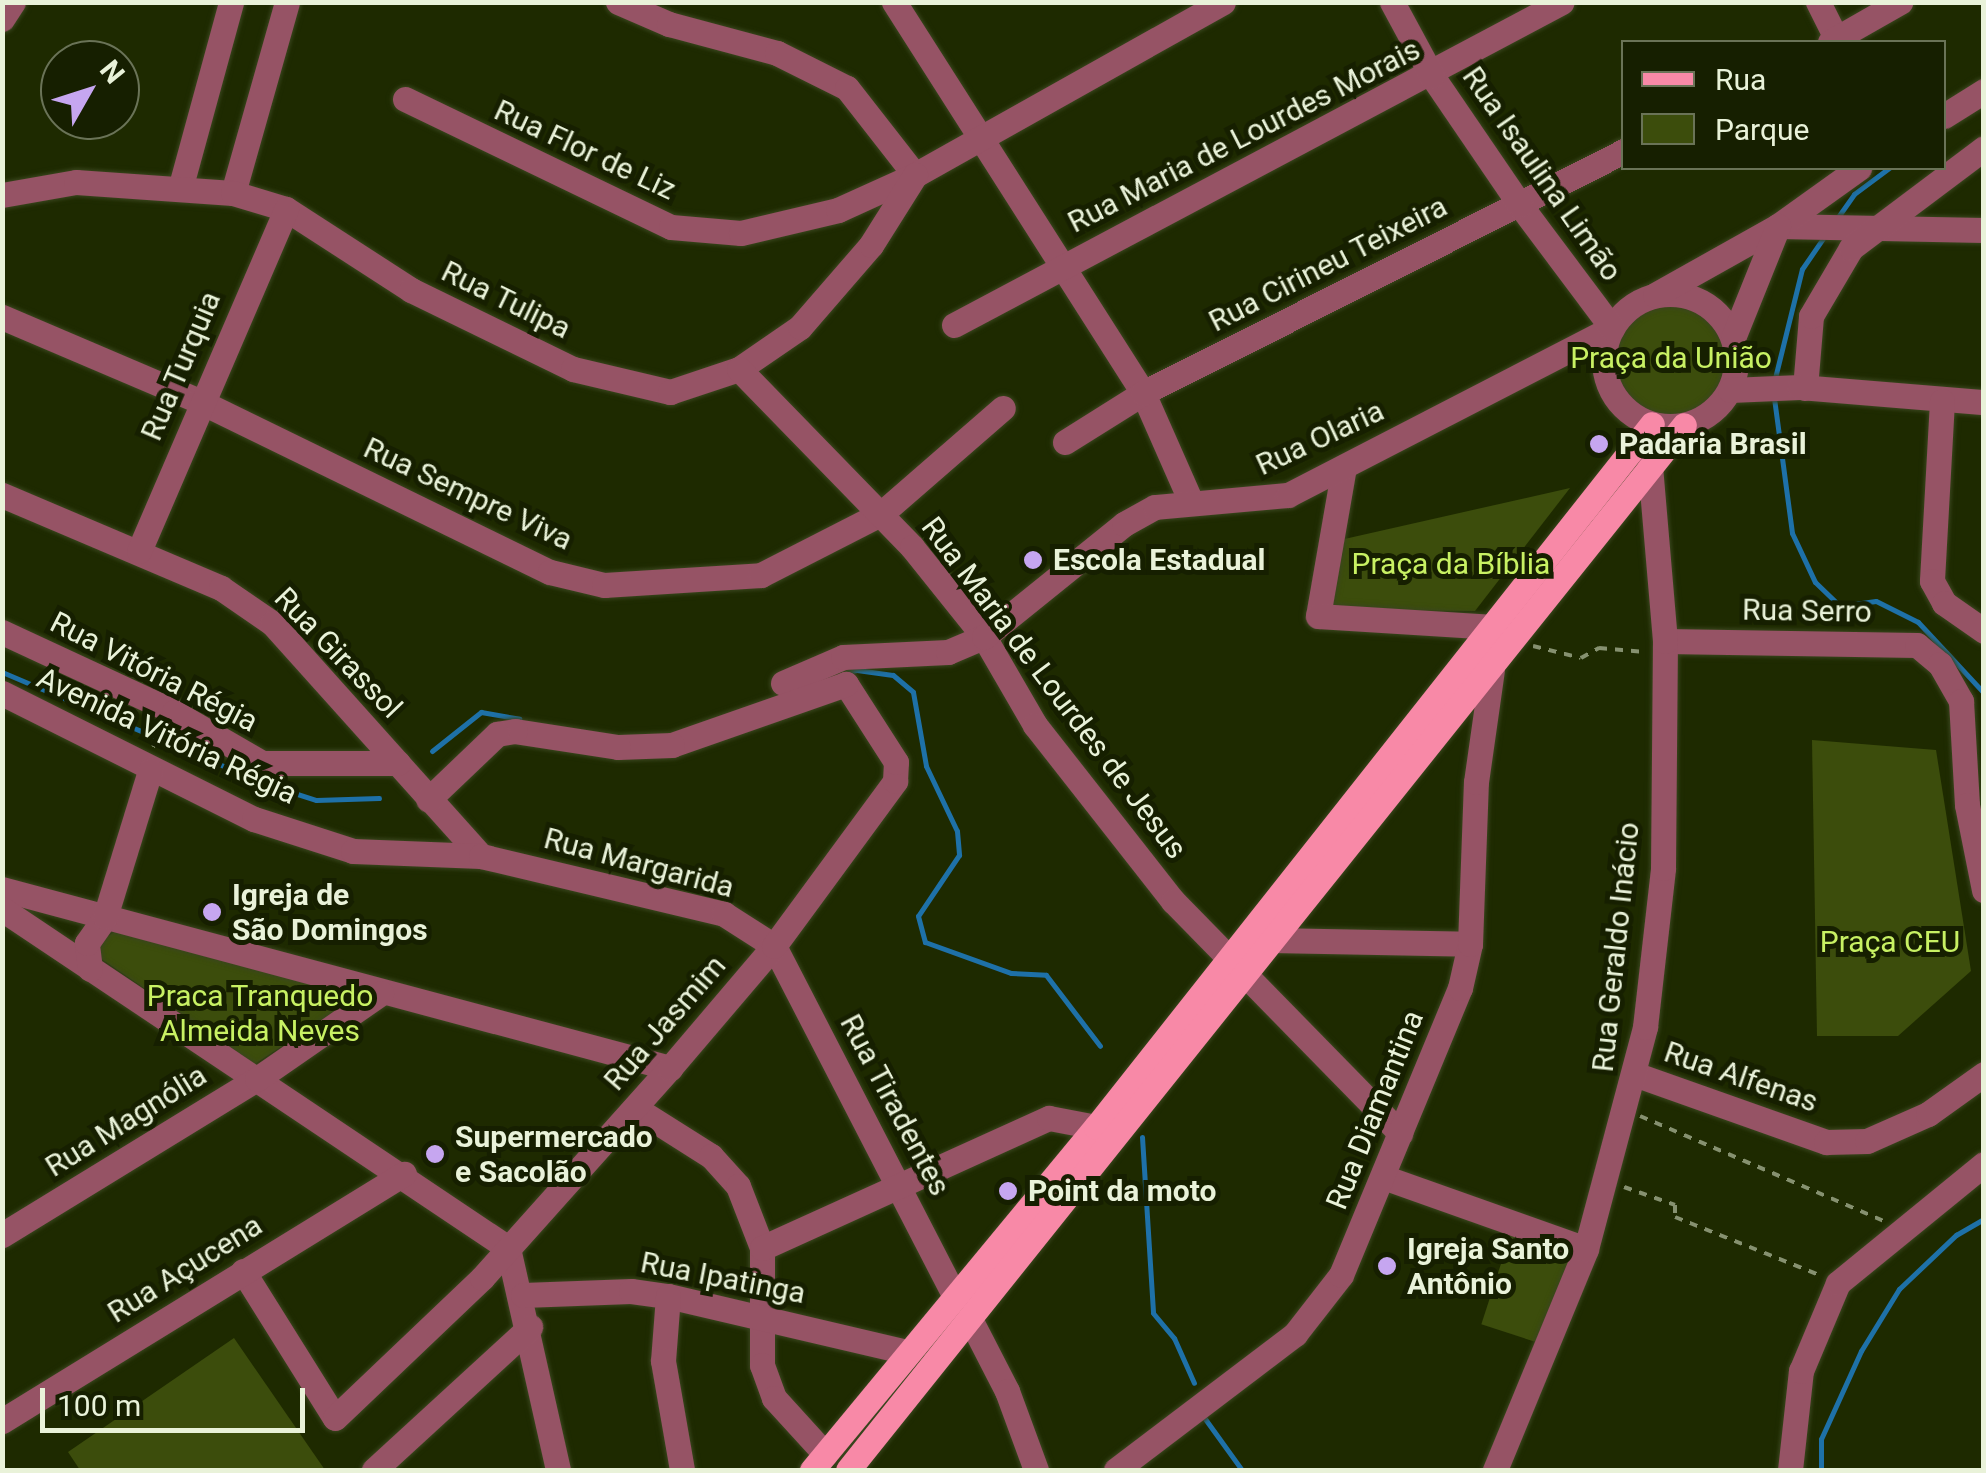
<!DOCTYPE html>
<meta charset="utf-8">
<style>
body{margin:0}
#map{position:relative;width:1986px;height:1473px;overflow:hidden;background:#1e2a00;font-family:Roboto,sans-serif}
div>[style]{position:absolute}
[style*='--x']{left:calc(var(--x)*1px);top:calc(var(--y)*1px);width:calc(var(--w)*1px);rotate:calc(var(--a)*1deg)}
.green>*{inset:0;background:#3c4d0c;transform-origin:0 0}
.round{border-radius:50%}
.stream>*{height:5px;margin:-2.5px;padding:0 2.5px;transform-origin:2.5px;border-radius:2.5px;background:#1e71a8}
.path>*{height:4px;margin-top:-2px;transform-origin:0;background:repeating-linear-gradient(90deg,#869170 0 8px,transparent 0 16px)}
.roads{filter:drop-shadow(0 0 2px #3a461e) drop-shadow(0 0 2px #3a461e)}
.minor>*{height:25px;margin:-12.5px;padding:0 12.5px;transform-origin:12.5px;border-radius:12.5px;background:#965365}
.minor>.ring{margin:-12.5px;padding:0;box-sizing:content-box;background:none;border:25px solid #965365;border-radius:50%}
.major>*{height:25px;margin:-12.5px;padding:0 12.5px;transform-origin:12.5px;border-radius:12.5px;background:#f889a7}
.dots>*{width:28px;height:28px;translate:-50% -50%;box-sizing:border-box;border:5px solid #161f00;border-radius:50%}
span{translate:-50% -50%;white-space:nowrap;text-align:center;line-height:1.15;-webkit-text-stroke:10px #161f00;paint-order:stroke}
.street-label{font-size:30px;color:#e9f2d9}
.park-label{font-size:30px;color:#c8f163}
.poi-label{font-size:30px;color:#e9f2d9;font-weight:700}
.left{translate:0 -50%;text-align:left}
.frame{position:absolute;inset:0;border:5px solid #e9f2d9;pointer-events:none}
.legend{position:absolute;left:1621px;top:40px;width:325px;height:130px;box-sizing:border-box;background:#161f00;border:2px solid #6a7357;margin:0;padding:12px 18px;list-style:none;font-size:30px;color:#e9f2d9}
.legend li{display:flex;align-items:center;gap:20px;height:50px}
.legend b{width:50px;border:2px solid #6a7357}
.north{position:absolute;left:40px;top:40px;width:100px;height:100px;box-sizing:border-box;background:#161f00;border:2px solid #6a7357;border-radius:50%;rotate:51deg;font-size:28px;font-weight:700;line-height:40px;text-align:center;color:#e9f2d9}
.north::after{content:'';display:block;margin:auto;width:35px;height:45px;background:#c6a6f0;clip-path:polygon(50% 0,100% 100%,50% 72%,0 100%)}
.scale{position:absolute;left:40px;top:1388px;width:265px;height:45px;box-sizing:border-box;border:5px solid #e9f2d9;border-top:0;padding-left:12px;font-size:30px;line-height:35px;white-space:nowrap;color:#e9f2d9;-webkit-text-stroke:8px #161f00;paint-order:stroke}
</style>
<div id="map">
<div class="green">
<div class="round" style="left:1614px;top:301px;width:114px;height:114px"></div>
<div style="clip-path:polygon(1570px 488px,1475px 611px,1326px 610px,1340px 540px)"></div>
<div style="clip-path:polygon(1812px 740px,1936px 750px,1971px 971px,1898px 1036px,1817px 1036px)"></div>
<div style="clip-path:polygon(116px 931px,352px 994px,353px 999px,255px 1064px,100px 958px,99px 942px)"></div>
<div style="left:1511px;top:1233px;width:70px;height:96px;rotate:18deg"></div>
<div style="clip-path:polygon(234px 1338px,325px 1470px,80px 1470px,68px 1452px)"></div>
</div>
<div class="stream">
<div style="--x:1838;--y:217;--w:28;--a:-55"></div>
<div style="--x:1854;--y:194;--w:44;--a:-36.6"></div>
<div style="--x:1774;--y:382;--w:116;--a:-76.1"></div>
<div style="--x:1802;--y:269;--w:42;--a:-55.6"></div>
<div style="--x:1774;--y:398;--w:136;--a:82.4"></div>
<div style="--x:1792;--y:533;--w:54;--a:64.9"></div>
<div style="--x:1815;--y:582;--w:35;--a:44"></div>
<div style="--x:1840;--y:606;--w:36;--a:-8"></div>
<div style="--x:1876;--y:601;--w:47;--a:26.6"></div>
<div style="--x:1918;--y:622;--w:97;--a:47.1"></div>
<div style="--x:2;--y:672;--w:287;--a:23"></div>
<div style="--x:266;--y:784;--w:52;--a:17.7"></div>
<div style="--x:316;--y:800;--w:63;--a:-1.8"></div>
<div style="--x:829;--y:675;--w:28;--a:-10"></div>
<div style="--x:857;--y:670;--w:36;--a:8"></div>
<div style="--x:893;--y:675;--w:26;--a:40"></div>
<div style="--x:913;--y:692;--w:75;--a:80"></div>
<div style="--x:926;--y:766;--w:72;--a:64.5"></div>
<div style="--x:957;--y:831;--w:24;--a:85"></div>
<div style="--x:959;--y:855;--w:73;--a:123.9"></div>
<div style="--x:918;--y:916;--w:27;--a:75"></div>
<div style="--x:925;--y:942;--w:91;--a:19.8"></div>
<div style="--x:1011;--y:973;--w:35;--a:3"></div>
<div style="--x:1046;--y:975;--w:89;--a:52.7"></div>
<div style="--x:432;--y:751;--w:63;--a:-38.5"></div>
<div style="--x:481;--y:712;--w:39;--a:10"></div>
<div style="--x:1142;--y:1137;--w:176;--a:86.4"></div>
<div style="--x:1153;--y:1313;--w:33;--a:50"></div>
<div style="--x:1174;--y:1338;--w:49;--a:66"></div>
<div style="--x:1203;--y:1416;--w:67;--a:54.2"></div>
<div style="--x:1821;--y:1470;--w:31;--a:-90"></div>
<div style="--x:1821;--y:1439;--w:97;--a:-65.6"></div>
<div style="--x:1861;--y:1351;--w:73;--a:-58.5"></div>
<div style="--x:1899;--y:1289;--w:79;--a:-43.5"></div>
<div style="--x:1956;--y:1235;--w:32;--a:-30"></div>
</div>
<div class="path">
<div style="--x:1533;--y:646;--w:49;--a:14"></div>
<div style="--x:1581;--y:658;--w:21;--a:-29"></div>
<div style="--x:1599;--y:648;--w:46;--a:5"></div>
<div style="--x:153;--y:747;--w:21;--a:-59"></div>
<div style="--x:1640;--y:1116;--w:266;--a:23.3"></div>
<div style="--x:1624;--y:1187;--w:54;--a:19.4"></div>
<div style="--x:1675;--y:1205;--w:12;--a:90"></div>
<div style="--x:1675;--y:1217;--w:155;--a:21.9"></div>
</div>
<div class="roads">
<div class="minor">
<div style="--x:618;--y:2;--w:56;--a:23.3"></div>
<div style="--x:669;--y:24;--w:112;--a:15"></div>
<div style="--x:777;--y:53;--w:78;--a:26.6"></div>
<div style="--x:847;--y:88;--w:110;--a:52"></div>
<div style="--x:894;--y:2;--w:464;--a:57.5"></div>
<div style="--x:1143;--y:393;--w:119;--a:66.2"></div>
<div style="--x:1818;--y:2;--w:45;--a:63.4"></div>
<div style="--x:2;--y:19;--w:20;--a:-57"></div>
<div style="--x:1830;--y:42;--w:81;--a:-29.7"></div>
<div style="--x:405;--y:99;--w:295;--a:25.7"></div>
<div style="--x:671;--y:227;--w:70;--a:4.9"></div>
<div style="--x:741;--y:233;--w:100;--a:-13.3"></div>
<div style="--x:838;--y:210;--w:85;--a:-24.4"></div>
<div style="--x:915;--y:175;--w:353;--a:-29.3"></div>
<div style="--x:1944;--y:116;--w:47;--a:-32"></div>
<div style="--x:180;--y:189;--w:194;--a:-74.7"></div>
<div style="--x:233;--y:193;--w:198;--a:-74.2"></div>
<div style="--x:2;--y:195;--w:75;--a:-10"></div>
<div style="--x:76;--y:182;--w:157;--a:4"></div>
<div style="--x:233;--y:193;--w:55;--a:16.8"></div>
<div style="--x:286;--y:209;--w:149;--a:32.9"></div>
<div style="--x:411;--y:290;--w:180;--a:26"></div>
<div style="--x:573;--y:369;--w:100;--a:13.3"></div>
<div style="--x:670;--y:392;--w:73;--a:-18.4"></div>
<div style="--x:739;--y:369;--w:74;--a:-34.5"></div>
<div style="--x:800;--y:327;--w:108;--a:-49.1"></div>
<div style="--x:871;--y:245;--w:83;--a:-57.8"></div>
<div style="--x:1778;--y:226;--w:206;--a:1.1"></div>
<div class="ring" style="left:1604px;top:294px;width:107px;height:107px"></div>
<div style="--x:1655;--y:295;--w:141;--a:-29.3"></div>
<div style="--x:1778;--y:226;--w:100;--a:-35.6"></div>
<div style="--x:2;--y:317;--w:214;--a:23.1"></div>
<div style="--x:199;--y:401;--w:390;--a:26"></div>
<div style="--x:550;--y:572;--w:56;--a:13.5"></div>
<div style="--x:604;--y:585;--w:157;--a:-3.6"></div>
<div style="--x:761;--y:575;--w:136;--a:-27.1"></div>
<div style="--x:882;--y:513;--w:160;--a:-41"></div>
<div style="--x:954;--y:325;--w:688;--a:-27.98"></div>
<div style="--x:1733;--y:338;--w:121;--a:-68.1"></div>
<div style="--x:739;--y:369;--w:248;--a:45.8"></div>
<div style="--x:912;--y:547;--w:115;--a:51.3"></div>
<div style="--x:984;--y:637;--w:102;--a:59.9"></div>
<div style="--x:1035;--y:725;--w:224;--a:51.9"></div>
<div style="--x:1173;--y:901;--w:325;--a:45.6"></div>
<div style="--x:1805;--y:388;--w:72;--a:-85.2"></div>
<div style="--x:1811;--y:316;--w:79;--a:-59.5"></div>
<div style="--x:1851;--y:248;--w:166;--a:-36.9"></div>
<div style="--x:1730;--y:390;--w:70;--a:-2.5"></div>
<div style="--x:1800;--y:387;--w:185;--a:4.7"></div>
<div style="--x:1942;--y:401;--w:180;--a:93.2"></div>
<div style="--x:1932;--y:581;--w:25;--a:61"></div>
<div style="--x:1944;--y:603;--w:49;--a:35"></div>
<div style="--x:1065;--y:442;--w:92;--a:-32.1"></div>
<div style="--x:1143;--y:393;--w:538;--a:-26.71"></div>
<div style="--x:1344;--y:467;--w:151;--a:99.9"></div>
<div style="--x:1318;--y:616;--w:176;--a:3.6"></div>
<div style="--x:2;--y:495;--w:238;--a:23"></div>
<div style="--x:221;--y:588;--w:62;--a:34.5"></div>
<div style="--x:272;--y:623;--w:313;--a:48.1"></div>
<div style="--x:139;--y:551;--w:372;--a:-66.7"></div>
<div style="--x:2;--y:632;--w:190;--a:24.9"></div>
<div style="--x:174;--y:712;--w:102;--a:30.1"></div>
<div style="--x:262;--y:763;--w:136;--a:0"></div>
<div style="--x:1665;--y:641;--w:252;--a:0.9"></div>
<div style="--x:1917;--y:645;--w:30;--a:40"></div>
<div style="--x:1940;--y:664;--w:43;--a:60.4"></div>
<div style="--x:1961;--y:701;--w:104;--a:86.7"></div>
<div style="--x:1967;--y:805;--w:87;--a:78.7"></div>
<div style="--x:783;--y:683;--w:65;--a:-23.4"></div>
<div style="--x:843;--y:657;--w:105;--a:-2.7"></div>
<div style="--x:948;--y:652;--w:39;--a:-23"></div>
<div style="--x:984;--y:637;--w:180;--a:-38.9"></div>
<div style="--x:1124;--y:524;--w:35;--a:-29"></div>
<div style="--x:1155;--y:507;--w:134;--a:-5.2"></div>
<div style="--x:1288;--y:495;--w:365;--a:-27.3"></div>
<div style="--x:1612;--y:328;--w:154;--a:-126.8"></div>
<div style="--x:1520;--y:205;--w:156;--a:-124.3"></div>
<div style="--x:1432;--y:76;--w:84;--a:-118.4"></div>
<div style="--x:2;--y:693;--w:282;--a:26.6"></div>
<div style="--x:254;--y:819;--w:104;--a:17.9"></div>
<div style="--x:353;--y:851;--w:128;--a:2.2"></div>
<div style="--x:481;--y:856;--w:250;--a:13.4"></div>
<div style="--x:724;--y:914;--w:59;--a:32.6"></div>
<div style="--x:774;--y:946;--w:395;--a:62.7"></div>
<div style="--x:2;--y:889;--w:692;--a:15"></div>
<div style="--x:2;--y:909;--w:609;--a:33.82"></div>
<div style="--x:508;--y:1248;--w:228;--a:77.3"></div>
<div style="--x:1270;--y:940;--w:200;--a:1.1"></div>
<div style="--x:90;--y:969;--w:26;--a:-97"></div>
<div style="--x:87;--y:943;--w:32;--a:-55"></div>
<div style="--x:105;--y:917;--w:153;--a:-72.9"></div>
<div style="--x:1637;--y:1075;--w:201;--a:19.5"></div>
<div style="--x:1826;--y:1142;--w:41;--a:-1.4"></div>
<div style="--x:1867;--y:1141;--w:67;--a:-23.9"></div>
<div style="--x:1928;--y:1114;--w:69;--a:-35.5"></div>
<div style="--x:635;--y:1108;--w:90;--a:32.3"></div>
<div style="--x:711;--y:1156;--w:40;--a:48"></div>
<div style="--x:738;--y:1186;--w:66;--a:68.8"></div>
<div style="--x:762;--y:1248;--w:117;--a:90"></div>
<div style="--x:762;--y:1365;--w:35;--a:70"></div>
<div style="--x:774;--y:1398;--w:76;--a:47.7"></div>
<div style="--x:1383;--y:1177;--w:215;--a:19.5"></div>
<div style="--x:2;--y:1235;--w:299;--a:-31.5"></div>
<div style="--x:257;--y:1079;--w:151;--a:-34.7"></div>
<div style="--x:762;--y:1248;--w:315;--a:-24.4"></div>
<div style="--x:1049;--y:1118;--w:48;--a:10.8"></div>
<div style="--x:243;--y:1271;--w:173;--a:58"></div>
<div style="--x:335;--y:1418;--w:203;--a:-43.6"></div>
<div style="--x:482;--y:1278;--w:282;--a:-48.2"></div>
<div style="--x:670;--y:1068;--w:160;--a:-49.6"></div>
<div style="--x:774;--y:946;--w:205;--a:-53.7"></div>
<div style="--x:895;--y:781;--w:19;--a:-87"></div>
<div style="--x:896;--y:762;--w:93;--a:-122.7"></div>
<div style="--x:846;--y:684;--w:184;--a:160.7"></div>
<div style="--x:672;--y:745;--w:54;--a:177.9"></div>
<div style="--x:618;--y:747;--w:104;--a:-171.2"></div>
<div style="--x:515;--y:731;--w:18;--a:171"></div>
<div style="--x:497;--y:734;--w:95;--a:136.3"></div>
<div style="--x:523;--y:1295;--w:108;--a:-2.1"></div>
<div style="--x:631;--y:1291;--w:37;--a:8"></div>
<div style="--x:668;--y:1296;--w:245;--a:13.2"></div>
<div style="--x:668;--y:1296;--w:65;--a:94.4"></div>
<div style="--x:663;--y:1361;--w:111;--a:80.1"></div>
<div style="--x:971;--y:1321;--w:79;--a:62.8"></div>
<div style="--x:1007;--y:1391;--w:84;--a:69.8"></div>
<div style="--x:2;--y:1421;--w:472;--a:-31.6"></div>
<div style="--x:374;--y:1470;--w:212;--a:-42.5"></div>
<div style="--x:1116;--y:1470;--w:225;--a:-37.2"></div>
<div style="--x:1295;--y:1334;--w:75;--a:-52.1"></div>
<div style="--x:1341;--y:1275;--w:311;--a:-67.5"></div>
<div style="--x:1460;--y:988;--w:45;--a:-77.2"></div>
<div style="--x:1470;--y:944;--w:162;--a:-87.9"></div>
<div style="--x:1476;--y:782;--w:113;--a:-81.9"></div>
<div style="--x:1495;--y:1470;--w:239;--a:-67.6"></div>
<div style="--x:1586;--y:1249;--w:230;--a:-75.1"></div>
<div style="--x:1645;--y:1027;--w:160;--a:-83.5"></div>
<div style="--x:1663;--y:868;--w:227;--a:-89.5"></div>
<div style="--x:1665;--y:641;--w:176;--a:-94.9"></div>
<div style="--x:1790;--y:1470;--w:100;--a:-83.7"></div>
<div style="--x:1801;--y:1371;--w:95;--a:-67.2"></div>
<div style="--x:1838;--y:1283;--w:188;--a:-39.2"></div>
</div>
<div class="major">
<div style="--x:812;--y:1470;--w:445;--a:-50.4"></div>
<div style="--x:1096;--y:1127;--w:896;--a:-51.66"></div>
<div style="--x:848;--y:1470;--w:1338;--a:-51.34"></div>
</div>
</div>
<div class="dots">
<div style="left:1599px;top:444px;background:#c6a6f0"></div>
<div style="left:1033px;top:560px;background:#c6a6f0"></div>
<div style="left:212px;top:912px;background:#c6a6f0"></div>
<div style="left:435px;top:1154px;background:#c6a6f0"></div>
<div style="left:1008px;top:1191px;background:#c6a6f0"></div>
<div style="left:1387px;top:1266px;background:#c6a6f0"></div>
</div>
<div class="street-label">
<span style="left:1244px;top:136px;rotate:-27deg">Rua Maria de Lourdes Morais</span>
<span style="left:585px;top:150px;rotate:25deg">Rua Flor de Liz</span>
<span style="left:1542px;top:174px;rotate:55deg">Rua Isaulina Limão</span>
<span style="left:1328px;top:264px;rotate:-27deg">Rua Cirineu Teixeira</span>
<span style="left:506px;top:300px;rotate:26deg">Rua Tulipa</span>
<span style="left:181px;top:366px;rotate:-67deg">Rua Turquia</span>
<span style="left:1320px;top:438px;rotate:-25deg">Rua Olaria</span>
<span style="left:468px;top:494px;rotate:25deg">Rua Sempre Viva</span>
<span style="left:1807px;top:611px;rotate:1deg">Rua Serro</span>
<span style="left:338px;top:653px;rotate:46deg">Rua Girassol</span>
<span style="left:154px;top:672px;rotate:27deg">Rua Vitória Régia</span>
<span style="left:1054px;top:688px;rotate:53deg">Rua Maria de Lourdes de Jesus</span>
<span style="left:167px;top:736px;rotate:25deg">Avenida Vitória Régia</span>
<span style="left:639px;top:863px;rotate:15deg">Rua Margarida</span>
<span style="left:1616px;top:947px;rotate:-84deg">Rua Geraldo Inácio</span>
<span style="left:665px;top:1023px;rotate:-49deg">Rua Jasmim</span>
<span style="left:1741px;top:1077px;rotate:19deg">Rua Alfenas</span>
<span style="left:895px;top:1105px;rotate:62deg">Rua Tiradentes</span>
<span style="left:1375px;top:1110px;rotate:-68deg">Rua Diamantina</span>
<span style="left:126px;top:1121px;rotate:-32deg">Rua Magnólia</span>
<span style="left:185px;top:1269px;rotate:-32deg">Rua Açucena</span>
<span style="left:723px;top:1278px;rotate:11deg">Rua Ipatinga</span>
</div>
<div class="park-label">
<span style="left:1671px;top:358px">Praça da União</span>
<span style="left:1451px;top:564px">Praça da Bíblia</span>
<span style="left:1890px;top:942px">Praça CEU</span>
<span style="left:260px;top:1013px">Praca Tranquedo<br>Almeida Neves</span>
</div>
<div class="poi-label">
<span class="left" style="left:1619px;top:444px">Padaria Brasil</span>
<span class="left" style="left:1053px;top:560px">Escola Estadual</span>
<span class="left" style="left:232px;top:912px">Igreja de<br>São Domingos</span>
<span class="left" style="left:455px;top:1154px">Supermercado<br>e Sacolão</span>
<span class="left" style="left:1028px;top:1191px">Point da moto</span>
<span class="left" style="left:1407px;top:1266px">Igreja Santo<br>Antônio</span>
</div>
<div class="frame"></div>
<ul class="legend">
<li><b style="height:12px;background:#f889a7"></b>Rua</li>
<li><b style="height:28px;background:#3c4d0c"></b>Parque</li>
</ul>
<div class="north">N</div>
<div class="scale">100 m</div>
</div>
